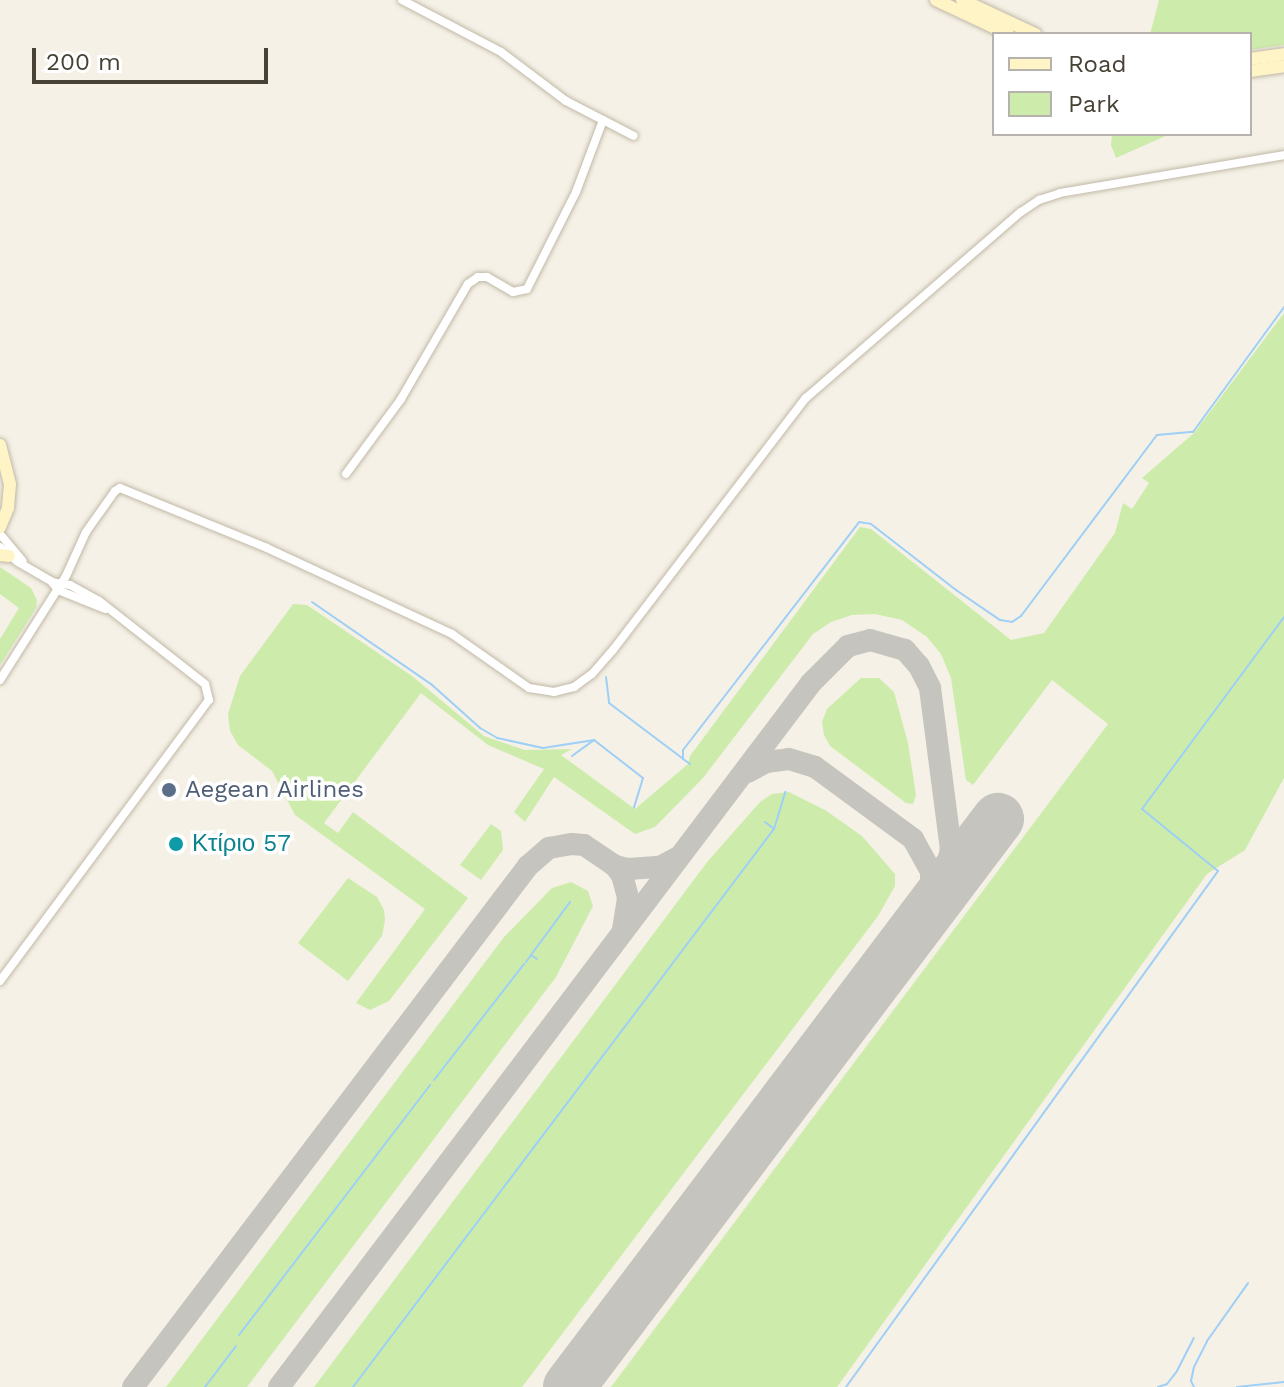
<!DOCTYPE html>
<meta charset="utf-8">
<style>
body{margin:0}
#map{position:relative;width:1284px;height:1387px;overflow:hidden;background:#f5f1e6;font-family:"Work Sans",sans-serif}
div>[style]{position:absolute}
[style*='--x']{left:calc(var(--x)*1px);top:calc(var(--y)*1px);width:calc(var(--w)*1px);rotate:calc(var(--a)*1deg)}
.green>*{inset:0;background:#cdecac}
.stream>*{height:2px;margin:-1px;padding:0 1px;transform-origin:1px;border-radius:1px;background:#9ecff6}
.taxiway>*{height:22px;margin:-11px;padding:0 11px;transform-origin:11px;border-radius:11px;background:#c6c4be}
.runway>*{height:52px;margin:-26px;padding:0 26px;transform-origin:26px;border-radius:26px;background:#c6c4be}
.roads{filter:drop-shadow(0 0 2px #c1b9a8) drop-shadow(0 0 2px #c1b9a8)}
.street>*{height:8px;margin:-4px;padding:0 4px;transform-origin:4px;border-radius:4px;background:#fff}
.secondary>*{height:12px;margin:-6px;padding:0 6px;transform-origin:6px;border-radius:6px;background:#fff4c6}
.dots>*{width:22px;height:22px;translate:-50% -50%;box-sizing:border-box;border:4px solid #fff;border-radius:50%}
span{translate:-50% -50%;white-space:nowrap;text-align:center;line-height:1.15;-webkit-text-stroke:7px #fff;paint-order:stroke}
.service-label{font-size:24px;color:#4e5e75}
.left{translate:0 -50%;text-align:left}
.culture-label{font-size:24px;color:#0d838f}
.legend{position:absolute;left:992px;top:32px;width:260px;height:104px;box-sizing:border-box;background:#fff;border:2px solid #b6b3ae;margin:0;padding:10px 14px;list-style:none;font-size:24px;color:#484135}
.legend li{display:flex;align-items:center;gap:16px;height:40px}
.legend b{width:40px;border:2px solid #b6b3ae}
.scale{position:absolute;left:32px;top:48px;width:236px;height:36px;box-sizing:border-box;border:4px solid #484135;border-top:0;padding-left:10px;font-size:24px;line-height:28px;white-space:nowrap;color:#484135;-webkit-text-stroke:6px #fff;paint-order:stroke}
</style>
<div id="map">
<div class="green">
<div style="clip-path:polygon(1159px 0,1284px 0,1284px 45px,1250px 50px,1250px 34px,1150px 34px)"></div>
<div style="clip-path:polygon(1112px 134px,1170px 134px,1116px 158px,1111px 145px)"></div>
<div style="clip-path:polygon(1284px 313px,1284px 778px,1245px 850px,1207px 874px,837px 1387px,611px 1387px,1108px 724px,1052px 680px,973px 785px,966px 780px,951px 678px,941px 654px,927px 637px,902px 620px,875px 614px,852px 615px,831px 622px,813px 634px,703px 778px,655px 827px,635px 834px,554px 777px,525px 822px,514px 812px,544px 769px,488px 745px,421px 693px,324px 823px,338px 833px,353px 812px,468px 898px,389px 1001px,370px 1010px,356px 1003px,425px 909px,295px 815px,272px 771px,238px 745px,230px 731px,228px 714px,240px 676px,293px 604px,307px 605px,412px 676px,484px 736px,525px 750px,572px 749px,561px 755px,635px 809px,688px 764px,690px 756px,860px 527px,871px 529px,1011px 640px,1044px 633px,1115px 533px,1123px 503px,1132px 509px,1149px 483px,1142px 478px,1194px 433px)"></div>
<div style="clip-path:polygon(0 567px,31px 588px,37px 600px,36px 608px,0 665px,0 639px,19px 608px,0 594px)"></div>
<div style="clip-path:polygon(861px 678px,879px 678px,894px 692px,908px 743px,916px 795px,913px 804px,906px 803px,830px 746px,824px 735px,822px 722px,827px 709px)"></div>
<div style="clip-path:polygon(789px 792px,825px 810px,862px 836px,895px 874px,895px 886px,878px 916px,522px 1387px,314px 1387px,708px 861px,760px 802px,772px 794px)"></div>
<div style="clip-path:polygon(491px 824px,501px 831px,503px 850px,481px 880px,460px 865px)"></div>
<div style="clip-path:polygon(348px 878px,377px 897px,384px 910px,385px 920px,382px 936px,348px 981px,298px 943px)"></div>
<div style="clip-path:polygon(571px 882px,588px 891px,593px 906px,556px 977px,247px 1387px,166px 1387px,504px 937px,552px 888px)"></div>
</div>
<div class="stream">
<div style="--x:312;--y:602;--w:145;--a:34.6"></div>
<div style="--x:431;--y:684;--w:66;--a:41.9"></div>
<div style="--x:480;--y:728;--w:20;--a:30"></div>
<div style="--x:497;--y:738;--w:47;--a:12.3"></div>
<div style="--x:543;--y:748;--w:52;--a:-8.9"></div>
<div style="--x:606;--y:677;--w:26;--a:83"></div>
<div style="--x:609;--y:703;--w:91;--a:37"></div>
<div style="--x:572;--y:756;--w:27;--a:-36"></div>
<div style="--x:594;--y:740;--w:62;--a:37.8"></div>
<div style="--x:643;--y:778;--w:31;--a:107"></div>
<div style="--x:690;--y:764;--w:9;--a:-144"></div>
<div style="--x:683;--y:759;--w:9;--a:-90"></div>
<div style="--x:683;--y:750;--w:288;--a:-52.3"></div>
<div style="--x:859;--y:522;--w:12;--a:9"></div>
<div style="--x:871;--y:524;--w:108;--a:37.8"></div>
<div style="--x:956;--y:590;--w:53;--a:34.3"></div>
<div style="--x:1000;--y:620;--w:12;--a:9"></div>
<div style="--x:1012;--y:622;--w:11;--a:-34"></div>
<div style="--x:1021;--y:616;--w:226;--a:-53.1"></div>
<div style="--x:1157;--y:435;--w:36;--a:-5"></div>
<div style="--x:1193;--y:432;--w:155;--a:-53.9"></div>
<div style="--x:765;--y:822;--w:10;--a:37"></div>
<div style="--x:531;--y:955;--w:66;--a:-53.7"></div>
<div style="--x:526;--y:962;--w:9;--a:-54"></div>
<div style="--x:531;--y:955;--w:7;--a:34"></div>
<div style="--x:434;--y:1080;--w:147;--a:-52.2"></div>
<div style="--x:239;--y:1335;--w:315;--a:-52.6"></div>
<div style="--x:205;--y:1387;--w:51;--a:-52.9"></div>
<div style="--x:353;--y:1387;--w:699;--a:-52.97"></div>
<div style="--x:774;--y:829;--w:39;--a:-73"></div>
<div style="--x:846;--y:1387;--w:636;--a:-54.21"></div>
<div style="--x:1218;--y:871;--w:98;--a:-140.8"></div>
<div style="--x:1142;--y:809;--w:239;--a:-53.5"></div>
<div style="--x:1158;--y:1387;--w:9;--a:-18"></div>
<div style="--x:1167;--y:1384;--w:16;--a:-52"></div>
<div style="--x:1177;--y:1371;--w:37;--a:-63"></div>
<div style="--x:1194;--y:1387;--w:7;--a:-117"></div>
<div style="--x:1191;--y:1381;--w:14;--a:-78"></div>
<div style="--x:1194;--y:1367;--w:29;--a:-63"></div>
<div style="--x:1207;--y:1341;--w:71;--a:-54.7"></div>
<div style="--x:1237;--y:1387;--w:47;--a:-6.1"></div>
</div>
<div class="taxiway">
<div style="--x:748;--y:772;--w:21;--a:-29"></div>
<div style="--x:766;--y:762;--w:23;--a:-7"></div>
<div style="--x:789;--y:759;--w:27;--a:17"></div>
<div style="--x:815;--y:767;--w:122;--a:36.3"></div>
<div style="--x:913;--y:839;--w:38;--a:61"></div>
<div style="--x:931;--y:872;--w:26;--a:90"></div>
<div style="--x:615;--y:866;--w:11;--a:52"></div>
<div style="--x:622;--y:875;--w:24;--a:75"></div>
<div style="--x:628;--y:898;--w:30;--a:99"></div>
<div style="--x:133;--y:1387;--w:654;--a:-52.83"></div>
<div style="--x:528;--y:866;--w:28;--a:-41"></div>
<div style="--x:549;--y:848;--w:22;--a:-10"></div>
<div style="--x:571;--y:844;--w:13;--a:4"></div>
<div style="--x:584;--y:845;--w:37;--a:34"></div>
<div style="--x:615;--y:866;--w:13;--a:13"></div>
<div style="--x:628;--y:869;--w:32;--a:-4"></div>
<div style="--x:660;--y:867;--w:19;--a:-28"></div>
<div style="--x:279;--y:1387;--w:882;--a:-52.92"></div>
<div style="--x:811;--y:683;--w:52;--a:-45"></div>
<div style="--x:848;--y:646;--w:23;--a:-15"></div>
<div style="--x:870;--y:640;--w:36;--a:16"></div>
<div style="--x:905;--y:650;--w:21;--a:49"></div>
<div style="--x:919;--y:666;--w:25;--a:63"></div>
<div style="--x:930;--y:688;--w:162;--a:82.6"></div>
<div style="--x:951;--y:849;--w:31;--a:103"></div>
<div style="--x:944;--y:879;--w:38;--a:118"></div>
</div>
<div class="runway">
<div style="--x:569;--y:1387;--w:712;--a:-52.94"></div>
</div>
<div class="roads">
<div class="street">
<div style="--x:402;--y:0;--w:112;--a:27.7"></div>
<div style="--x:501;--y:52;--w:81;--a:37"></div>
<div style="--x:566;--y:101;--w:76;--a:27.2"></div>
<div style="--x:346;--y:474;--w:93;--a:-53.7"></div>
<div style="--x:401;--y:399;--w:133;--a:-59.8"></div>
<div style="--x:468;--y:284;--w:12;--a:-35"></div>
<div style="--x:478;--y:277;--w:9;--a:0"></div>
<div style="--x:487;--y:277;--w:30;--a:30"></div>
<div style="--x:513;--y:292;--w:14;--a:-12"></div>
<div style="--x:527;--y:289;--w:109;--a:-63.2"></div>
<div style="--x:576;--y:192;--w:77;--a:-69.4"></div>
<div style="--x:0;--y:534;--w:35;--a:50"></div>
<div style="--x:0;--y:547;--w:23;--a:40"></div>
<div style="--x:18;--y:562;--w:39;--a:30"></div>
<div style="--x:52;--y:582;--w:10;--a:53"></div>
<div style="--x:58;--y:590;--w:51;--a:22"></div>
<div style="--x:0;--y:680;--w:123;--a:-57.6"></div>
<div style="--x:66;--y:576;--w:48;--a:-65.6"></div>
<div style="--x:86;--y:532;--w:50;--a:-54.7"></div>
<div style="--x:115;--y:491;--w:6;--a:-31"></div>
<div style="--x:120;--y:488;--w:159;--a:22.2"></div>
<div style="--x:267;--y:548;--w:204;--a:24.9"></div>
<div style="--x:452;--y:634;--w:94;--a:35"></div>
<div style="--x:529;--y:688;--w:25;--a:9"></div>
<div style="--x:554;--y:692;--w:21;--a:-14"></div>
<div style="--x:574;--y:687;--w:22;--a:-36"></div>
<div style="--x:592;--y:674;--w:32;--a:-49"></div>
<div style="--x:613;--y:650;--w:317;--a:-52.6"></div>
<div style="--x:806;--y:398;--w:284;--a:-40.9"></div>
<div style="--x:1021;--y:212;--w:22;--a:-34"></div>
<div style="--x:1039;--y:200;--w:22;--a:-18"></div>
<div style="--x:1060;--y:193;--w:227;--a:-9.6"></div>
<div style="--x:0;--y:981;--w:350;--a:-53.4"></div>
<div style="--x:209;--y:700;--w:16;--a:-104"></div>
<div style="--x:205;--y:684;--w:135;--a:-141.9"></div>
<div style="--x:99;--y:601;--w:33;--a:-151"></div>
<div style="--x:70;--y:585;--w:18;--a:-171"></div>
</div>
<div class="secondary">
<div style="--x:936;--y:0;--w:80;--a:25.3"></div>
<div style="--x:962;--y:0;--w:81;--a:25"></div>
<div style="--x:1250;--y:59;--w:34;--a:-8"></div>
<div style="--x:1250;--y:71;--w:34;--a:-8"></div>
<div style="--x:0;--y:445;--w:40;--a:75.6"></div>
<div style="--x:10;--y:484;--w:24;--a:95"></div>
<div style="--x:8;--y:508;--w:21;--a:113"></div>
<div style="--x:0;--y:555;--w:9;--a:6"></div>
</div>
</div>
<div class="dots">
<div style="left:169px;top:790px;background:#5c6f8a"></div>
<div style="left:176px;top:844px;background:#0f9aa8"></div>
</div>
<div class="service-label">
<span class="left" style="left:185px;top:790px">Aegean Airlines</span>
</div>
<div class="culture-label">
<span class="left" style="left:192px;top:844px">Κτίριο 57</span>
</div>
<ul class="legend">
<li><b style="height:10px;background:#fff4c6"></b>Road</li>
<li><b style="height:22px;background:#cdecac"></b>Park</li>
</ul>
<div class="scale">200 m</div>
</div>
